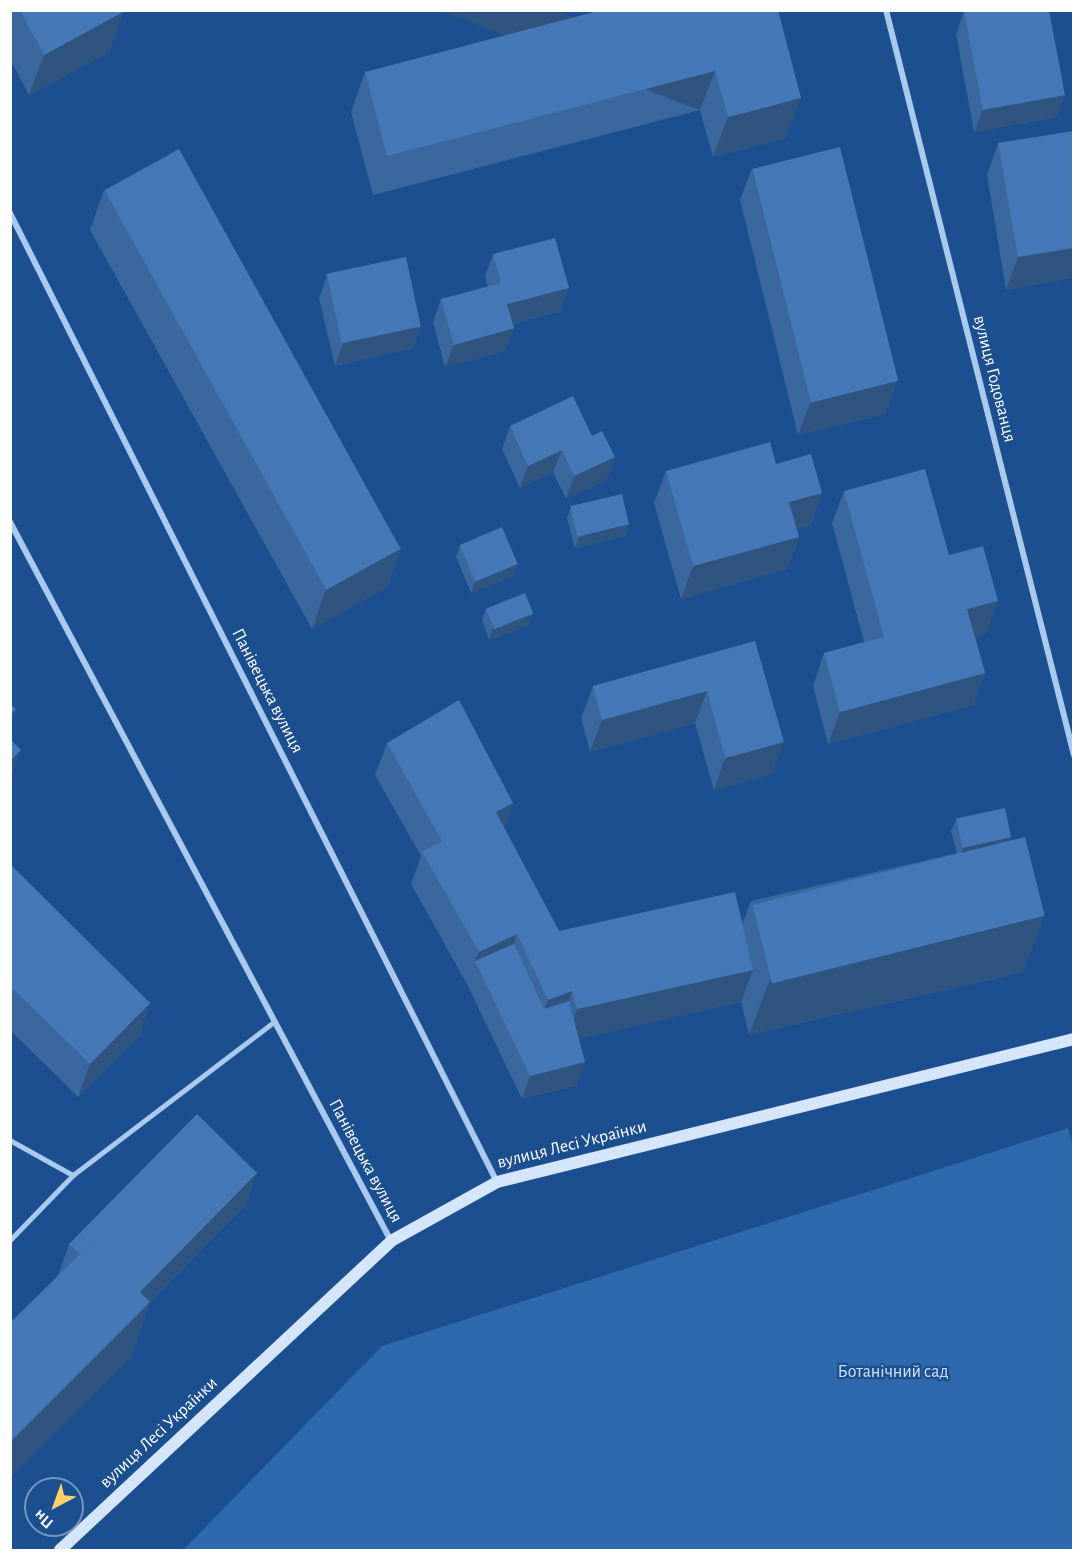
<!DOCTYPE html>
<meta charset="utf-8">
<style>
body{margin:0}
#map{position:relative;width:1084px;height:1561px;overflow:hidden;background:#1b4f8f;font-family:"Alegreya Sans",sans-serif}
div>[style]{position:absolute}
[style*='--x']{left:calc(var(--x)*1px);top:calc(var(--y)*1px);width:calc(var(--w)*1px);rotate:calc(var(--a)*1deg)}
.green>*{inset:0;background:#2e69ad}
.lane>*{height:4.5px;margin:-2.25px;padding:0 2.25px;transform-origin:2.25px;border-radius:2.25px;background:#a9c9ee}
.street>*{height:6px;margin:-3px;padding:0 3px;transform-origin:3px;border-radius:3px;background:#a9c9ee}
.secondary>*{height:12px;margin:-6px;padding:0 6px;transform-origin:6px;border-radius:6px;background:#d6e6fa}
.wall>*{inset:0;background:#3a679d}
.shaded-wall>*{inset:0;background:#305480;transform-origin:0 0}
.building>*{inset:0;background:#4478b7;transform-origin:0 0}
span{translate:-50% -50%;white-space:nowrap;text-align:center;line-height:1.15;-webkit-text-stroke:4.5px #1b4f8f;paint-order:stroke}
.street-label{font-size:18px;color:#fff}
.park-label{font-size:18px;color:#cfe3fa}
.frame{position:absolute;inset:0;border:12px solid #fff;pointer-events:none}
.north{position:absolute;left:24px;top:1477px;width:60px;height:60px;box-sizing:border-box;background:#1b4f8f;border:2px solid #7695bc;border-radius:50%;rotate:221deg;font-size:16px;font-weight:700;line-height:24px;text-align:center;color:#fff}
.north::after{content:'';display:block;margin:auto;width:21px;height:27px;background:#ffd166;clip-path:polygon(50% 0,100% 100%,50% 72%,0 100%)}
</style>
<div id="map">
<div class="green">
<div style="clip-path:polygon(1068px 1128px,1074px 1148px,1073px 1550px,183px 1550px,382px 1346px)"></div>
</div>
<div class="lane">
<div style="--x:10;--y:1140;--w:72;--a:29.1"></div>
<div style="--x:73;--y:1175;--w:253;--a:-37.3"></div>
<div style="--x:10;--y:1240;--w:91;--a:-45.9"></div>
</div>
<div class="street">
<div style="--x:886;--y:10;--w:768;--a:75.84"></div>
<div style="--x:10;--y:213;--w:1084;--a:63.32"></div>
<div style="--x:10;--y:522;--w:814;--a:62.08"></div>
</div>
<div class="secondary">
<div style="--x:60;--y:1550;--w:453;--a:-43"></div>
<div style="--x:391;--y:1241;--w:121;--a:-29.1"></div>
<div style="--x:497;--y:1182;--w:594;--a:-13.92"></div>
</div>
<div class="wall">
<div style="clip-path:polygon(10px 10px,123px 10px,123px 12px,109px 52px,29px 95px,10px 59px)"></div>
<div style="clip-path:polygon(778px 10px,786px 138px,713px 157px,700px 110px,373px 195px,351px 112px,365px 72px)"></div>
<div style="clip-path:polygon(964px 11px,1065px 95px,1057px 117px,974px 132px,956px 34px)"></div>
<div style="clip-path:polygon(1074px 131px,1006px 290px,987px 175px,998px 143px)"></div>
<div style="clip-path:polygon(752px 168px,897px 381px,885px 414px,798px 435px,740px 200px)"></div>
<div style="clip-path:polygon(104px 190px,401px 548px,387px 587px,312px 629px,90px 230px)"></div>
<div style="clip-path:polygon(493px 254px,561px 311px,512px 324px,514px 328px,505px 351px,445px 367px,433px 322px,441px 299px,488px 287px,485px 277px)"></div>
<div style="clip-path:polygon(327px 275px,421px 326px,413px 348px,335px 366px,319px 298px)"></div>
<div style="clip-path:polygon(510px 426px,592px 436px,615px 457px,606px 480px,566px 499px,553px 472px,520px 488px,502px 449px)"></div>
<div style="clip-path:polygon(776px 464px,822px 493px,810px 526px,797px 529px,799px 537px,787px 569px,681px 599px,654px 503px,666px 471px)"></div>
<div style="clip-path:polygon(844px 491px,949px 555px,986px 633px,975px 636px,985px 673px,973px 705px,828px 744px,813px 686px,824px 653px,864px 642px,832px 523px)"></div>
<div style="clip-path:polygon(571px 507px,629px 524px,625px 536px,575px 548px,567px 518px)"></div>
<div style="clip-path:polygon(460px 545px,518px 564px,513px 576px,471px 593px,456px 557px)"></div>
<div style="clip-path:polygon(486px 609px,529px 625px,489px 640px,482px 620px)"></div>
<div style="clip-path:polygon(755px 641px,772px 774px,714px 790px,695px 723px,590px 752px,581px 718px,593px 686px)"></div>
<div style="clip-path:polygon(387px 743px,513px 803px,504px 828px,559px 931px,742px 925px,751px 901px,957px 853px,951px 831px,956px 820px,1010px 841px,1044px 916px,1023px 972px,749px 1035px,741px 1002px,579px 1038px,577px 1085px,522px 1099px,467px 984px,411px 884px,421px 856px,375px 775px)"></div>
<div style="clip-path:polygon(10px 864px,150px 1003px,139px 1036px,78px 1097px,10px 1030px)"></div>
<div style="clip-path:polygon(257px 1173px,245px 1206px,150px 1302px,130px 1359px,58px 1276px,69px 1244px)"></div>
</div>
<div class="shaded-wall">
<div style="clip-path:polygon(123px 12px,109px 52px,29px 95px,44px 55px)"></div>
<div style="left:715px;top:71px;width:42px;height:339px;rotate:111deg"></div>
<div style="clip-path:polygon(1065px 95px,1057px 117px,974px 132px,983px 110px)"></div>
<div style="clip-path:polygon(801px 98px,786px 138px,713px 157px,728px 117px)"></div>
<div style="clip-path:polygon(1074px 248px,1074px 278px,1006px 290px,1018px 257px)"></div>
<div style="clip-path:polygon(569px 288px,561px 311px,499px 327px,507px 304px)"></div>
<div style="clip-path:polygon(421px 326px,413px 348px,335px 366px,343px 343px)"></div>
<div style="clip-path:polygon(514px 328px,505px 351px,445px 367px,454px 345px)"></div>
<div style="clip-path:polygon(897px 381px,885px 414px,798px 435px,810px 403px)"></div>
<div style="clip-path:polygon(562px 450px,553px 472px,520px 488px,528px 466px)"></div>
<div style="clip-path:polygon(615px 457px,606px 480px,566px 499px,574px 476px)"></div>
<div style="clip-path:polygon(822px 493px,810px 526px,778px 535px,789px 502px)"></div>
<div style="clip-path:polygon(629px 524px,625px 536px,575px 548px,579px 537px)"></div>
<div style="clip-path:polygon(799px 537px,787px 569px,681px 599px,693px 566px)"></div>
<div style="clip-path:polygon(401px 548px,387px 587px,312px 629px,326px 589px)"></div>
<div style="clip-path:polygon(518px 564px,513px 576px,471px 593px,475px 581px)"></div>
<div style="clip-path:polygon(998px 601px,986px 633px,955px 642px,967px 609px)"></div>
<div style="clip-path:polygon(533px 613px,529px 625px,489px 640px,493px 628px)"></div>
<div style="clip-path:polygon(985px 673px,973px 705px,828px 744px,840px 712px)"></div>
<div style="clip-path:polygon(707px 691px,695px 723px,590px 752px,602px 720px)"></div>
<div style="clip-path:polygon(16px 709px,12px 721px,10px 722px,10px 715px)"></div>
<div style="clip-path:polygon(784px 742px,772px 774px,714px 790px,725px 758px)"></div>
<div style="clip-path:polygon(21px 750px,10px 779px,10px 761px)"></div>
<div style="clip-path:polygon(513px 803px,502px 835px,496px 812px)"></div>
<div style="clip-path:polygon(1011px 837px,1007px 849px,959px 860px,963px 848px)"></div>
<div style="clip-path:polygon(1044px 916px,1023px 972px,749px 1035px,770px 979px)"></div>
<div style="clip-path:polygon(517px 934px,506px 967px,475px 961px,479px 952px)"></div>
<div style="clip-path:polygon(753px 970px,741px 1002px,565px 1042px,577px 1009px)"></div>
<div style="clip-path:polygon(572px 991px,561px 1024px,536px 1032px,548px 1000px)"></div>
<div style="clip-path:polygon(150px 1003px,139px 1036px,78px 1097px,90px 1064px)"></div>
<div style="clip-path:polygon(585px 1062px,577px 1085px,522px 1099px,530px 1076px)"></div>
<div style="clip-path:polygon(257px 1173px,245px 1206px,133px 1320px,150px 1302px,130px 1359px,10px 1478px,10px 1442px,129px 1303px)"></div>
</div>
<div class="building">
<div style="clip-path:polygon(20px 10px,123px 10px,123px 12px,44px 55px)"></div>
<div style="clip-path:polygon(602px 10px,778px 10px,801px 98px,728px 117px,715px 71px,387px 156px,365px 72px)"></div>
<div style="clip-path:polygon(967px 10px,1049px 10px,1065px 95px,983px 110px,964px 11px)"></div>
<div style="clip-path:polygon(1074px 131px,1074px 248px,1018px 257px,998px 143px)"></div>
<div style="left:840px;top:147px;width:241px;height:90px;rotate:76deg"></div>
<div style="left:179px;top:149px;width:457px;height:85px;rotate:61deg"></div>
<div style="clip-path:polygon(555px 238px,569px 288px,507px 304px,514px 328px,454px 345px,441px 299px,501px 283px,493px 254px)"></div>
<div style="left:406px;top:257px;width:71px;height:81px;rotate:78deg"></div>
<div style="clip-path:polygon(573px 396px,592px 436px,602px 431px,615px 457px,574px 476px,562px 450px,528px 466px,510px 426px)"></div>
<div style="clip-path:polygon(770px 442px,776px 464px,811px 454px,822px 493px,789px 502px,799px 537px,693px 566px,666px 471px)"></div>
<div style="clip-path:polygon(925px 469px,949px 555px,983px 546px,998px 601px,967px 609px,985px 673px,840px 712px,824px 653px,884px 637px,844px 491px)"></div>
<div style="left:622px;top:494px;width:31px;height:53px;rotate:77deg"></div>
<div style="left:502px;top:527px;width:40px;height:46px;rotate:67deg"></div>
<div style="left:525px;top:593px;width:22px;height:42px;rotate:68deg"></div>
<div style="clip-path:polygon(755px 641px,784px 742px,725px 758px,707px 691px,602px 720px,593px 686px)"></div>
<div style="clip-path:polygon(459px 700px,513px 803px,496px 812px,559px 931px,735px 892px,753px 970px,577px 1009px,572px 991px,548px 1000px,517px 934px,479px 952px,422px 852px,442px 841px,387px 743px)"></div>
<div style="clip-path:polygon(10px 704px,16px 709px,10px 715px)"></div>
<div style="clip-path:polygon(10px 739px,21px 750px,10px 761px)"></div>
<div style="left:1005px;top:808px;width:30px;height:50px;rotate:78deg"></div>
<div style="left:1025px;top:837px;width:81px;height:281px;rotate:76deg"></div>
<div style="clip-path:polygon(10px 864px,150px 1003px,90px 1064px,10px 986px)"></div>
<div style="clip-path:polygon(514px 944px,544px 1009px,569px 1001px,585px 1062px,530px 1076px,475px 961px)"></div>
<div style="clip-path:polygon(197px 1114px,257px 1173px,140px 1292px,91px 1243px,80px 1254px,69px 1244px)"></div>
<div style="clip-path:polygon(91px 1243px,150px 1302px,10px 1442px,10px 1323px)"></div>
</div>
<div class="street-label">
<span style="left:994px;top:379px;rotate:76deg">вулиця Годованця</span>
<span style="left:267px;top:691px;rotate:63deg">Панівецька вулиця</span>
<span style="left:572px;top:1145px;rotate:-14deg">вулиця Лесі Українки</span>
<span style="left:365px;top:1161px;rotate:62deg">Панівецька вулиця</span>
<span style="left:159px;top:1433px;rotate:-43deg">вулиця Лесі Українки</span>
</div>
<div class="park-label">
<span style="left:893px;top:1372px">Ботанічний сад</span>
</div>
<div class="frame"></div>
<div class="north">Пн</div>
</div>
